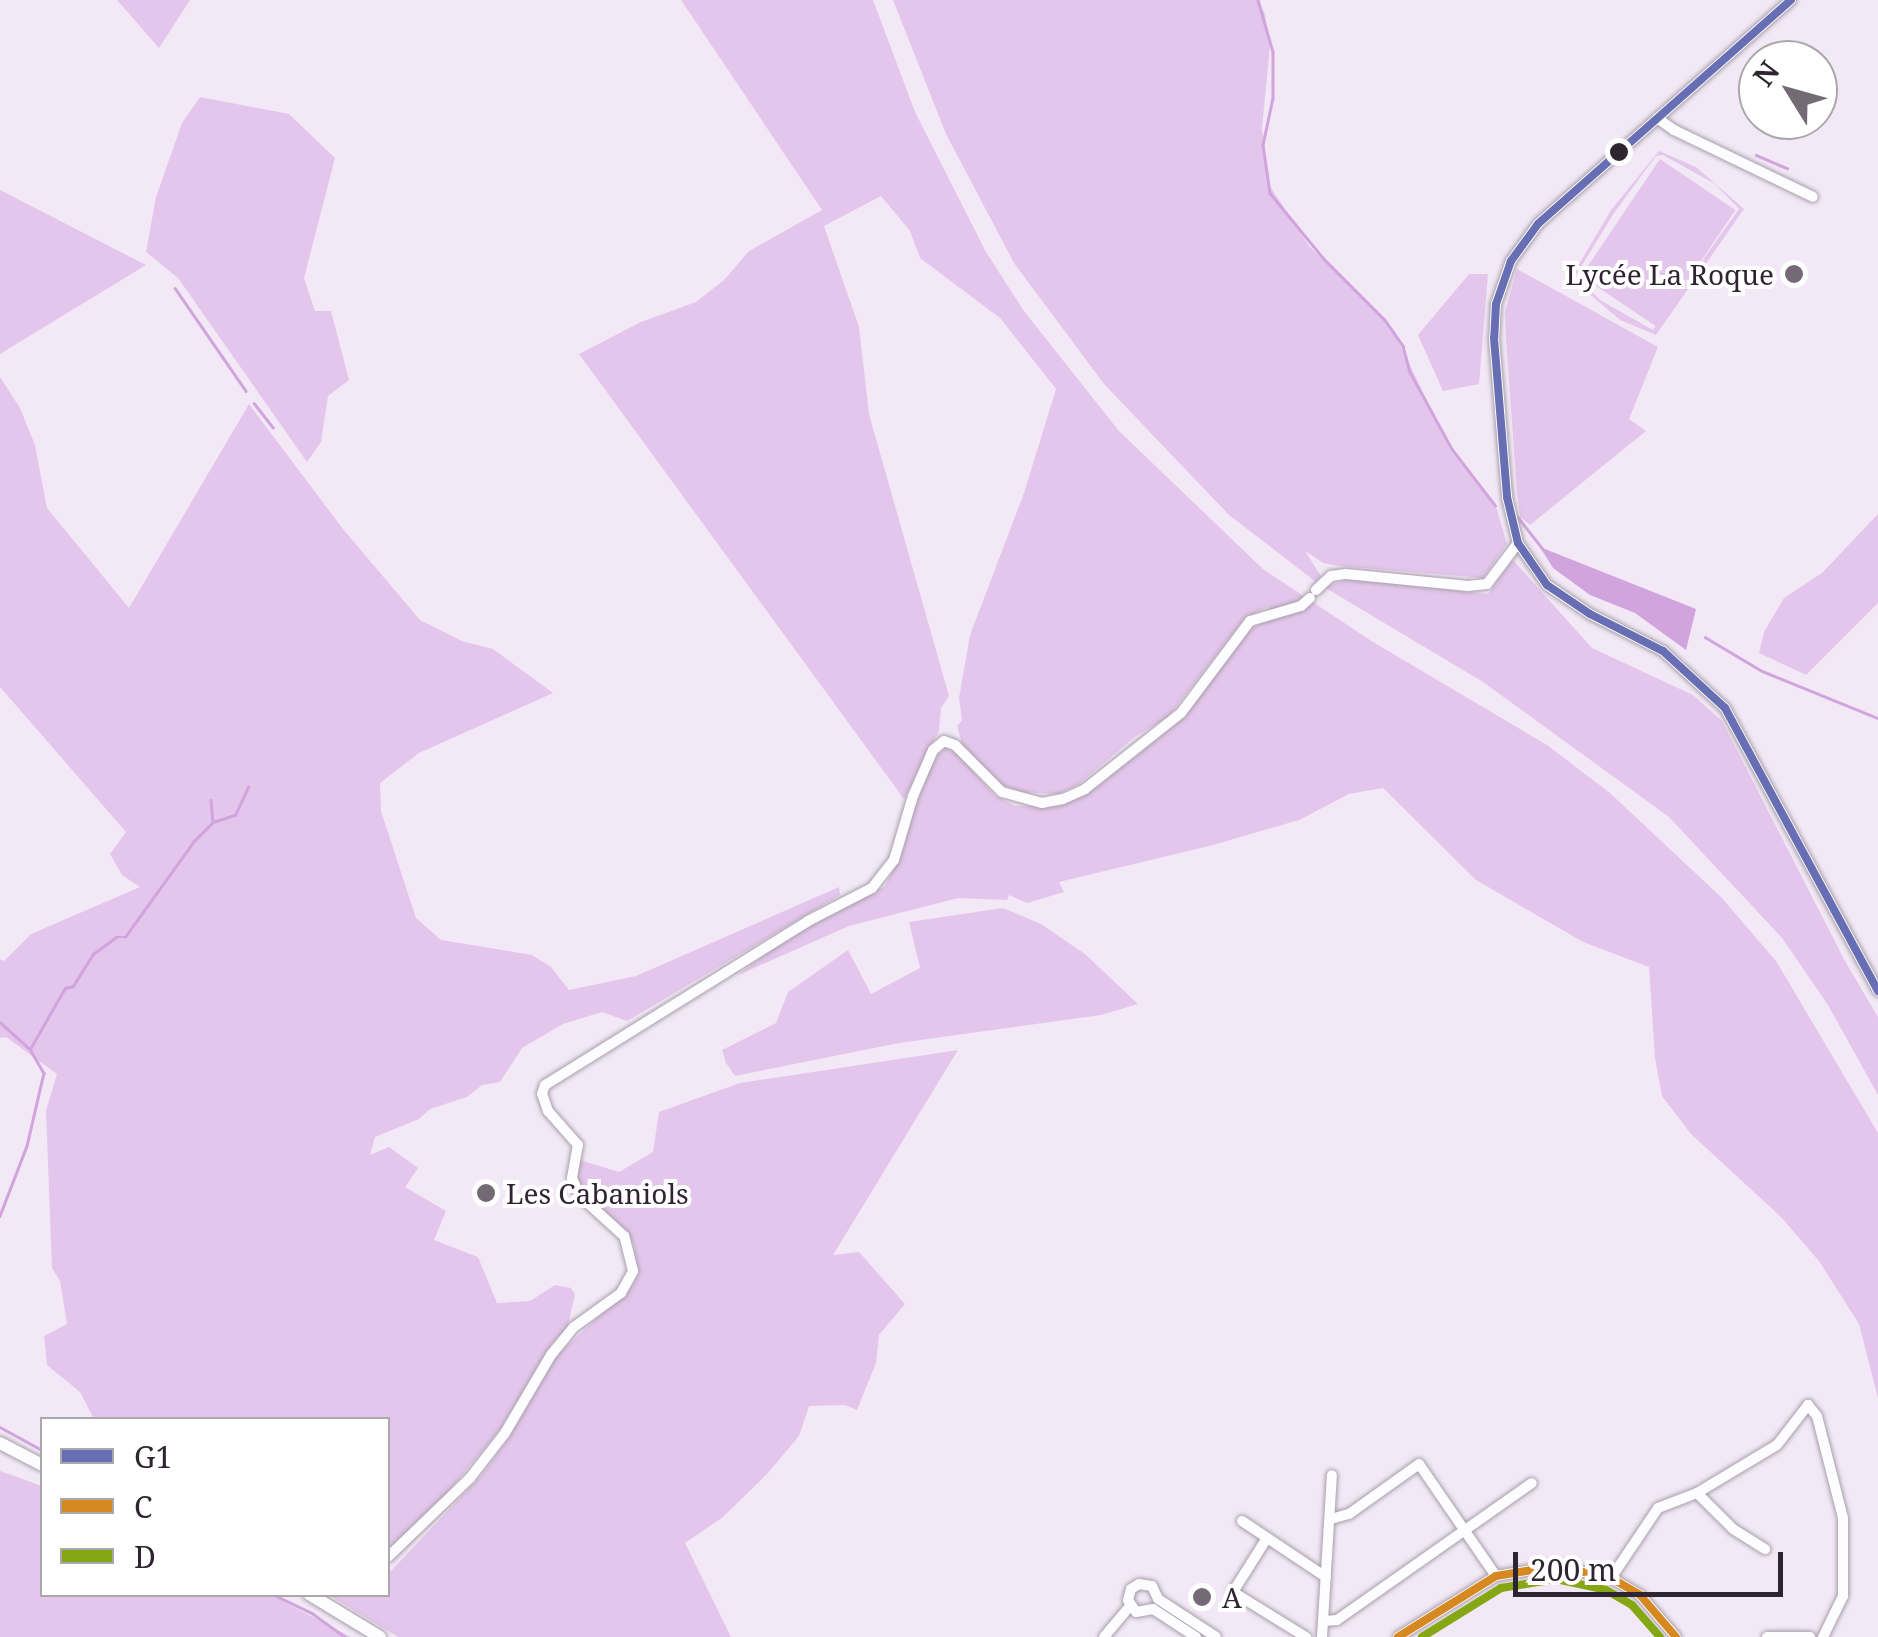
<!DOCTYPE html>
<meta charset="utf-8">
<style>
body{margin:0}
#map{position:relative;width:1878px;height:1637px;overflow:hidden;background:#f3e9f6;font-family:"Noto Serif",serif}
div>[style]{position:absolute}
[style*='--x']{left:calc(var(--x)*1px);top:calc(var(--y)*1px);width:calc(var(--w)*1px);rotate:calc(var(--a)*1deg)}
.green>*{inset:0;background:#e4c6ec;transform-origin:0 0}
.water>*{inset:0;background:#d1a4de}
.stream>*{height:2.5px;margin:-1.25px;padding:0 1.25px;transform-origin:1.25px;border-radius:1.25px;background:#d1a4de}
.roads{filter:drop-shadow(0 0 2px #a79faa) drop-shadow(0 0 2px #a79faa)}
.minor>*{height:10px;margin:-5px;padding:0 5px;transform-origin:5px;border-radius:5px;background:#fdfcfe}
.major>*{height:12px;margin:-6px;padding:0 6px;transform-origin:6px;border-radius:6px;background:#fdfcfe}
.bus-1>*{height:8px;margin:-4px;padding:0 4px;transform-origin:4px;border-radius:4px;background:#686eb4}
.bus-2>*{height:8px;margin:-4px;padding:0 4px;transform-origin:4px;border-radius:4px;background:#d68921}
.bus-3>*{height:8px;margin:-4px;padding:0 4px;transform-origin:4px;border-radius:4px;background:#85a714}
.dots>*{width:28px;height:28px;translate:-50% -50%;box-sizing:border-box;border:5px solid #fff;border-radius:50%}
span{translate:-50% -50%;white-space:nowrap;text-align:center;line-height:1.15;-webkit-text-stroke:8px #fff;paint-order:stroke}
.poi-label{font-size:28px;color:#2e2530}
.right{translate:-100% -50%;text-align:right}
.left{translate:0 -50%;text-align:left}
.legend{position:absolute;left:40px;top:1417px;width:350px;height:180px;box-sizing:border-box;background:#fff;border:2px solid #aba8ac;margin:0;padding:12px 18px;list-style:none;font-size:30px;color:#2e2530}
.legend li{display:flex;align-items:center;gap:20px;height:50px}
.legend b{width:50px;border:2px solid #aba8ac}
.north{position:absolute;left:1738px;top:40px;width:100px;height:100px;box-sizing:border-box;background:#fff;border:2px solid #aba8ac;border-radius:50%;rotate:307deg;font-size:28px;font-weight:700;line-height:40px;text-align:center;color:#2e2530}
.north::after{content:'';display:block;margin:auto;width:35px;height:45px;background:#736a75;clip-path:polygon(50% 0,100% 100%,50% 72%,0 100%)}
.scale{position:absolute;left:1513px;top:1552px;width:270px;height:45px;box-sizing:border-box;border:5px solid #2e2530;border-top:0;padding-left:12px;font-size:30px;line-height:35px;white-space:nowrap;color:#2e2530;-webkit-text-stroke:8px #fff;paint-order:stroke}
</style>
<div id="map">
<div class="green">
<div style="clip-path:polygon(117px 0,190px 0,159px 48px)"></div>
<div style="clip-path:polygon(681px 0,873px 0,915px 112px,986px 252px,1024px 311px,1119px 431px,1263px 569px,1373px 642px,1547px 745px,1610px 793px,1721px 897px,1776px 961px,1878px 1133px,1878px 1398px,1859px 1324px,1819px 1261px,1780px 1216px,1691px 1134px,1662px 1096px,1655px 1058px,1649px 967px,1583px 942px,1476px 880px,1383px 788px,1349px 794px,1299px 820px,1213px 845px,1059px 882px,1064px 892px,1027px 903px,1009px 895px,1007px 900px,958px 898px,849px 926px,738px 975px,783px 941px,885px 886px,898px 860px,931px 762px,945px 748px,958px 754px,994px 795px,1015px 806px,1060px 806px,1087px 794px,1180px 721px,1249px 630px,1274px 616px,1268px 607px,1245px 618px,1168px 717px,1136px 736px,1079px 784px,1058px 794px,1019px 792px,1001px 785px,963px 747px,957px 726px,962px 720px,959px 698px,970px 635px,1024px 493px,1056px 389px,1000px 318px,920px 258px,910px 231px,881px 196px,824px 226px,859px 327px,869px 414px,949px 696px,941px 708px,939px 731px,904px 799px,579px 354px,641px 322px,696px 302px,724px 280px,749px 251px,822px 210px)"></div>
<div style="clip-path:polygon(893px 0,1258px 0,1265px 14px,1270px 46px,1262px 128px,1269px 185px,1310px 247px,1393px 330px,1451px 451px,1495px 503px,1507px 544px,1483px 578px,1339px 566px,1323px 563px,1305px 551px,1321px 576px,1316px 582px,1229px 515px,1104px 384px,1014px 263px,946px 134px)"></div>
<div style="clip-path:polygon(200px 97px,289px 114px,335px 158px,304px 278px,315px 311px,331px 311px,349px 380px,328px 396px,321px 442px,307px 462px,178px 278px,146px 252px,156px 197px,182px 123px)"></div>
<div style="clip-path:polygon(evenodd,1659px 151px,1696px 167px,1744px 209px,1656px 335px,1620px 320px,1571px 278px,1611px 210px,1659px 151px,1663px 155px,1715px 184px,1739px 209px,1653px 330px,1600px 300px,1576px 275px,1614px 213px,1656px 156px,1663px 155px)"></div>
<div style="left:1660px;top:159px;width:91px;height:141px;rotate:34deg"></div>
<div style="clip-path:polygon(0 190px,146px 265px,0 354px)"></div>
<div style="clip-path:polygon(1517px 269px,1658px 347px,1629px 419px,1646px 431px,1530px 525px,1520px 517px,1517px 492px,1506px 339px,1505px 312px)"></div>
<div style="clip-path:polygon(1469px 274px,1488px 274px,1479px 384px,1443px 391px,1418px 335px)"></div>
<div style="clip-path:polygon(0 377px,20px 408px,35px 445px,47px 508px,129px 608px,249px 404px,343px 529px,420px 620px,462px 641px,493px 649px,553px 693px,419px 753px,380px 783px,381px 811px,416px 918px,441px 940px,532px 955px,551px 967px,569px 990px,636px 976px,839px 887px,840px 895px,627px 1021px,602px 1012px,563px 1024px,522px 1048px,500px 1082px,482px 1085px,467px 1097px,430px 1109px,419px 1119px,375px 1137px,370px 1155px,389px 1147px,418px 1168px,405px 1187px,446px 1211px,434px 1240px,478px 1257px,497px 1303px,530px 1301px,555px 1285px,571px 1288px,575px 1294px,567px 1329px,552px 1343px,499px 1431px,430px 1513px,388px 1548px,388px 1420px,94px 1419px,80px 1392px,47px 1365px,44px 1336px,67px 1324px,60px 1281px,52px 1268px,46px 1111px,57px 1074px,6px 1037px,0 1038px,0 959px,4px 961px,31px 934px,140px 887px,122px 875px,110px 854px,126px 832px,0 687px)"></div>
<div style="clip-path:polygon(1878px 514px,1878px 603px,1806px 675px,1759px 653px,1764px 632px,1784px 598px,1822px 573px)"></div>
<div style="clip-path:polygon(1513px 560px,1592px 648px,1693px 695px,1722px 721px,1845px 961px,1878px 1017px,1878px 1095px,1828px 1005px,1782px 938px,1669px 817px,1483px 682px,1324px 587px,1350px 579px,1488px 594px)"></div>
<div style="clip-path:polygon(1003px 908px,1041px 924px,1085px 954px,1138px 1004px,1101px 1015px,899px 1043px,735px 1076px,726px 1063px,722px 1050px,776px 1023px,788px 992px,848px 950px,871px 994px,920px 968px,909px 922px)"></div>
<div style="clip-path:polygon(958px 1050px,833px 1255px,859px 1252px,905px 1304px,879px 1335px,876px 1363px,857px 1410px,845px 1405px,809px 1406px,799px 1436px,768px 1473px,723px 1517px,685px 1543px,731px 1637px,398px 1637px,329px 1595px,388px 1594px,388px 1574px,481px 1476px,509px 1438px,556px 1356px,634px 1284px,638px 1269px,634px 1245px,580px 1186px,576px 1175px,580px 1160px,619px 1172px,653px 1152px,659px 1112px,740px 1083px)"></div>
<div style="clip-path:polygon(0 1471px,42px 1486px,42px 1594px,271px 1595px,351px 1637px,0 1637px)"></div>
</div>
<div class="water">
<div style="clip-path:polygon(1540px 547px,1696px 609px,1686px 650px,1635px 613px,1590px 595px,1553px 568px)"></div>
</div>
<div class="stream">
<div style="--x:1258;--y:0;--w:54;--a:73.9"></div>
<div style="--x:1273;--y:52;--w:46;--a:90"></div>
<div style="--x:1273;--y:98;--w:48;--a:102"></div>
<div style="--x:1263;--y:145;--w:49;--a:81.7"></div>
<div style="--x:1270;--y:193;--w:85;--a:50.7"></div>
<div style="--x:1324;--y:259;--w:86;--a:45"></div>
<div style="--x:1385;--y:320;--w:32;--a:55"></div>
<div style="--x:1403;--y:346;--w:27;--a:75"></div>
<div style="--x:1410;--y:372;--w:88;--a:61.4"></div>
<div style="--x:1452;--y:449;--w:71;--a:52.5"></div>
<div style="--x:1756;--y:155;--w:34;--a:23"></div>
<div style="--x:175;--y:288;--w:125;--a:55.4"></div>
<div style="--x:254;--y:403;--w:31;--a:52"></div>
<div style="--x:1517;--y:516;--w:42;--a:51.8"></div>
<div style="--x:1705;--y:637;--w:66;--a:30.8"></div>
<div style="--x:1762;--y:671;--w:125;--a:22.1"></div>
<div style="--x:211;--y:800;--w:21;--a:85"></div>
<div style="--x:0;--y:1022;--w:40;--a:42"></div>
<div style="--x:30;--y:1049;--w:28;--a:60"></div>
<div style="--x:44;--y:1073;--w:75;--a:103.1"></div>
<div style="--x:27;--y:1146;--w:75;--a:111.1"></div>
<div style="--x:30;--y:1049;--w:70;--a:-60.2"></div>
<div style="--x:65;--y:988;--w:8;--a:-14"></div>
<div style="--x:73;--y:986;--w:38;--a:-58"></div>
<div style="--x:93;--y:954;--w:29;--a:-36"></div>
<div style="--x:116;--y:937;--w:9;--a:0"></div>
<div style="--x:125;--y:937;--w:118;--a:-54.3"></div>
<div style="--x:194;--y:841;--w:27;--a:-45"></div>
<div style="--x:213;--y:822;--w:23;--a:-18"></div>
<div style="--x:235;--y:815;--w:31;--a:-65"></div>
<div style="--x:0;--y:1427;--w:48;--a:28.7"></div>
<div style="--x:272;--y:1594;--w:44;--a:25.4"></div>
<div style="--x:312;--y:1613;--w:41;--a:36"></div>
</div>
<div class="roads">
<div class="minor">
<div style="--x:1791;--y:0;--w:338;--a:138.5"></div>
<div style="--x:1538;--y:224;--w:46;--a:126.1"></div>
<div style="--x:1511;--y:261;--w:46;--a:109.2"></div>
<div style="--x:1496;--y:304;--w:34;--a:93"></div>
<div style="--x:1494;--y:338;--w:160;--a:85.3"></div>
<div style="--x:1507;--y:497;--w:47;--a:76.6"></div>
<div style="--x:1518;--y:543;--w:51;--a:55.4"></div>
<div style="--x:1547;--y:585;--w:52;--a:34"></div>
<div style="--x:1590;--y:614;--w:82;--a:26.9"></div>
<div style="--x:1663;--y:651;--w:84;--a:42.6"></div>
<div style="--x:1725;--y:708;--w:322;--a:61.6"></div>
<div style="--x:1657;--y:118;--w:21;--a:35"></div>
<div style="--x:1674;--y:130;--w:154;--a:25.7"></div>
<div style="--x:1316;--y:590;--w:21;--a:-43"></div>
<div style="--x:1331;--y:576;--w:15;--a:-8"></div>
<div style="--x:1346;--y:574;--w:123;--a:5.6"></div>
<div style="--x:1468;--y:586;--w:19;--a:-6"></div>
<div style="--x:1487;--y:584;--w:51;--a:-52.9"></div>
<div style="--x:1697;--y:1493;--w:51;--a:45"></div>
<div style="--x:1733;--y:1529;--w:38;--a:32"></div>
<div style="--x:1331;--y:1519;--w:19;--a:-16"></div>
<div style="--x:1349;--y:1514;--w:86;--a:-35.5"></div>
<div style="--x:1419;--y:1464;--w:136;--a:55.5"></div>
<div style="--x:1242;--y:1521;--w:101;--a:33.7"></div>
<div style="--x:1267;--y:1538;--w:64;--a:122.2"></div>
<div style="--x:1233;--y:1592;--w:86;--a:31.7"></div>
<div style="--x:388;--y:1557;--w:114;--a:-43.9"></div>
<div style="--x:470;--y:1478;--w:57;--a:-52.1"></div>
<div style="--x:505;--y:1433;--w:91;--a:-59.5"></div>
<div style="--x:551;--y:1355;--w:36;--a:-51"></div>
<div style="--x:574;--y:1327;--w:58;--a:-35.9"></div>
<div style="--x:621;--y:1293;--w:25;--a:-61"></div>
<div style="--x:633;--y:1271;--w:36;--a:-104"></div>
<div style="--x:624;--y:1236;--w:59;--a:-137.7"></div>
<div style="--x:580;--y:1196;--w:20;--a:-114"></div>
<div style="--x:572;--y:1178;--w:34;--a:-80"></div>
<div style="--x:578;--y:1145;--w:45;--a:-131.4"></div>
<div style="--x:548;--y:1111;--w:18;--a:-109"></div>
<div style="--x:542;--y:1094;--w:9;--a:-72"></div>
<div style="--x:545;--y:1085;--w:310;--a:-31.9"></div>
<div style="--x:808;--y:921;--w:72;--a:-27.3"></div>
<div style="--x:872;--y:888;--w:36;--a:-52"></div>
<div style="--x:894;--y:860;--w:67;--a:-73.5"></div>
<div style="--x:913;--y:796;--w:50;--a:-66.5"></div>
<div style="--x:933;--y:750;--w:14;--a:-39"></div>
<div style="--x:944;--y:741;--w:12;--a:20"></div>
<div style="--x:955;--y:745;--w:66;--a:45"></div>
<div style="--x:1002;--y:792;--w:41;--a:15.4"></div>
<div style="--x:1042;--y:803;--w:21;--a:-11"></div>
<div style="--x:1063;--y:799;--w:24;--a:-24"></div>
<div style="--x:1085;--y:789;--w:122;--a:-38.4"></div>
<div style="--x:1181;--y:713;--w:115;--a:-53.1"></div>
<div style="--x:1250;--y:621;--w:53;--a:-16.4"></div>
<div style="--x:1301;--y:606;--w:12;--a:-42"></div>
<div style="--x:1611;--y:1578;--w:84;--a:-56.1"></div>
<div style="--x:1658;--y:1508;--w:42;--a:-21"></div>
<div style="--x:1697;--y:1493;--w:93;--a:-31"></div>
<div style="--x:1777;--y:1445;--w:51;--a:-52.2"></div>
<div style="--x:1808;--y:1405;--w:14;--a:51"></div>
<div style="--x:1817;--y:1416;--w:105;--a:75.7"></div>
<div style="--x:1843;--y:1518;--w:78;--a:90"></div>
<div style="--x:1843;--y:1596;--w:46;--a:116"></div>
<div style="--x:1324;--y:1621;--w:13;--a:-4"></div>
<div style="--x:1337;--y:1620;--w:238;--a:-35.1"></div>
<div style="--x:1104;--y:1637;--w:40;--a:-50"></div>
<div style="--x:1196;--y:1637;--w:51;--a:-146.9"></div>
<div style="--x:1153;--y:1609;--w:17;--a:170"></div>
<div style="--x:1136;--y:1612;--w:14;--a:-124"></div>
<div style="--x:1128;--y:1600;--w:11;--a:-75"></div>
<div style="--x:1131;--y:1589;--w:9;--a:-32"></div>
<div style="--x:1139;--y:1584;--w:13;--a:9"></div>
<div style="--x:1152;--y:1586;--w:14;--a:65"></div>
<div style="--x:1158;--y:1599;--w:69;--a:33.2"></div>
<div style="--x:1322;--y:1637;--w:162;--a:-86.5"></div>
<div style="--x:1398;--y:1637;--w:115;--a:-31.9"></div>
<div style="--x:1496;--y:1576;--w:61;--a:-9.5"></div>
<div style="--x:1556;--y:1566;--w:56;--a:12.3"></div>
<div style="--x:1611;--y:1578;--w:34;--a:30"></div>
<div style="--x:1640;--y:1595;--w:55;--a:49.4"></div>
<div style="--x:1767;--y:1637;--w:43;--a:0"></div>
</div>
<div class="major">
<div style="--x:0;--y:1443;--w:47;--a:27.6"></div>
<div style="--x:309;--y:1594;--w:83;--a:31.2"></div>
</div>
</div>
<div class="bus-1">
<div style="--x:1791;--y:0;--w:338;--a:138.5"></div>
<div style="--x:1538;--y:224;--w:46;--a:126.1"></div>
<div style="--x:1511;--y:261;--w:46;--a:109.2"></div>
<div style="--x:1496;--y:304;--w:34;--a:93"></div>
<div style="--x:1494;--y:338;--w:160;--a:85.3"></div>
<div style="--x:1507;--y:497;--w:47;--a:76.6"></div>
<div style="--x:1518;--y:543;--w:51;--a:55.4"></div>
<div style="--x:1547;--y:585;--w:52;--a:34"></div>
<div style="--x:1590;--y:614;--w:82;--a:26.9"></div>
<div style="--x:1663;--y:651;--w:84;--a:42.6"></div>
<div style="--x:1725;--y:708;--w:322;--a:61.6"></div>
</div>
<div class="bus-2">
<div style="--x:1398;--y:1637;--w:115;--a:-31.9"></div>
<div style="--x:1496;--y:1576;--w:61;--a:-9.5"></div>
<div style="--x:1556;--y:1566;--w:56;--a:12.3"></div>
<div style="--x:1611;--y:1578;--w:34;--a:30"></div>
<div style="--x:1640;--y:1595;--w:55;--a:49.4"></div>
</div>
<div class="bus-3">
<div style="--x:1422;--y:1637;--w:93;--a:-31.8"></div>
<div style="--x:1501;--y:1588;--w:56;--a:-9.3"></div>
<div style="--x:1556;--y:1579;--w:51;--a:12.4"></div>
<div style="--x:1606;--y:1590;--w:30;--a:30"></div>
<div style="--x:1632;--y:1605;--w:43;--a:48.8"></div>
</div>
<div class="dots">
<div style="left:1619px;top:152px;background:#2e2530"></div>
<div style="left:1794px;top:274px;background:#736a75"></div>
<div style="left:486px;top:1193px;background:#736a75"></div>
<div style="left:1202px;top:1597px;background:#736a75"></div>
</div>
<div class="poi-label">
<span class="right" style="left:1774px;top:274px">Lycée La Roque</span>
<span class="left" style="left:506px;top:1193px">Les Cabaniols</span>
<span class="left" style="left:1222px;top:1597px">A</span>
</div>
<ul class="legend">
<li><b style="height:12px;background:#686eb4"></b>G1</li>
<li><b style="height:12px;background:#d68921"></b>C</li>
<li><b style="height:12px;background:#85a714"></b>D</li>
</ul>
<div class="north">N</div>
<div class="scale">200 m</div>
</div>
